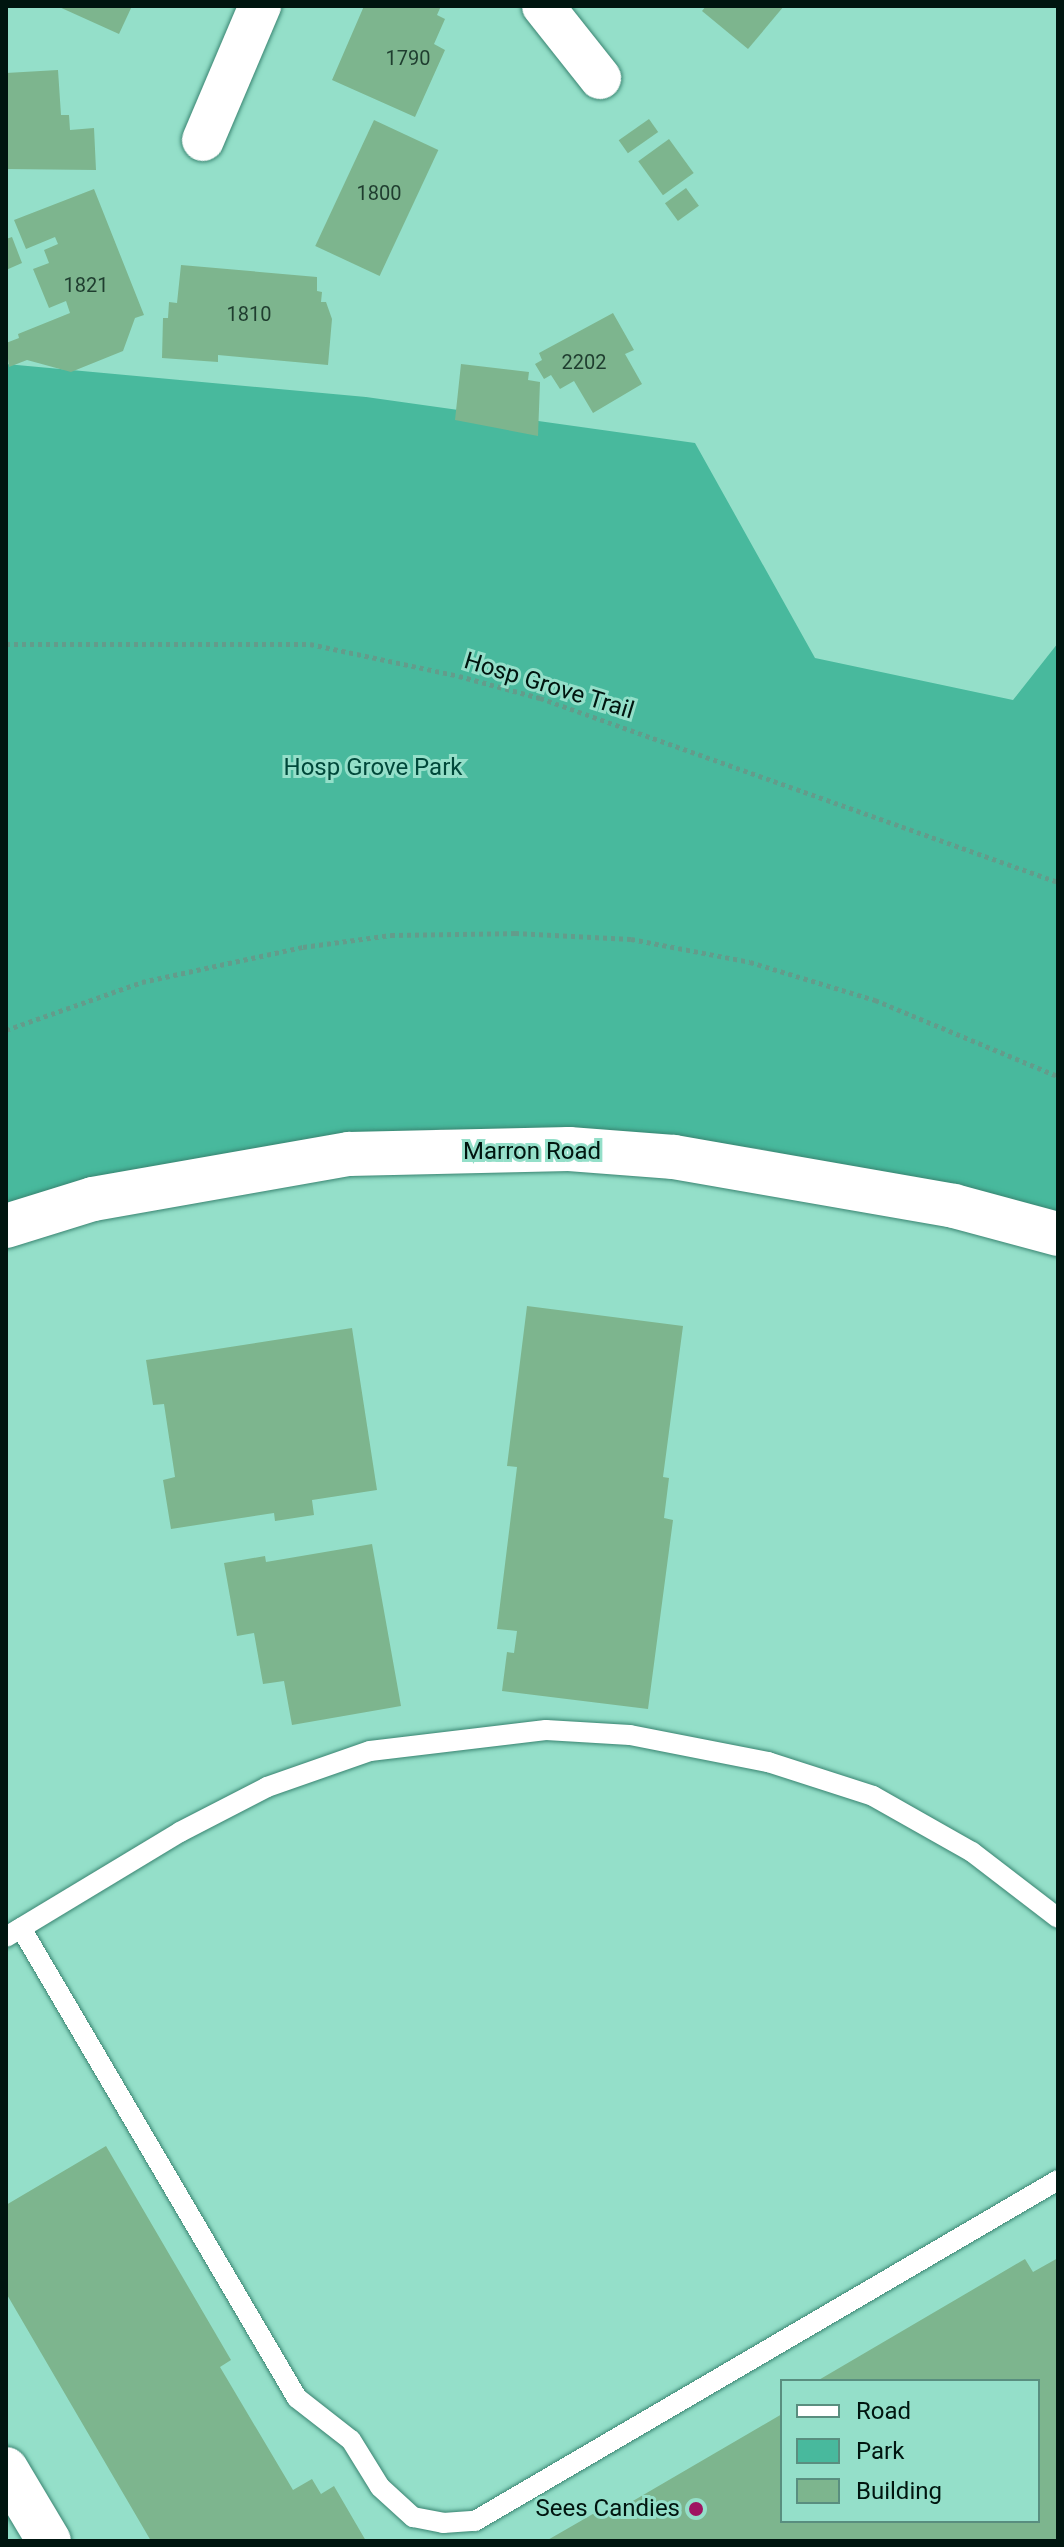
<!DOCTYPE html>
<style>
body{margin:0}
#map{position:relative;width:1064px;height:2547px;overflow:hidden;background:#94dfc9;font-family:Roboto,sans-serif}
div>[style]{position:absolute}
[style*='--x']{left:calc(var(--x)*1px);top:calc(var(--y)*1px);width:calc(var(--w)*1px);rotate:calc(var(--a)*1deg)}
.green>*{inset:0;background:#48b99d}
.building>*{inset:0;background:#7db58e;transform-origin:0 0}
.path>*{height:5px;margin-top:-2.5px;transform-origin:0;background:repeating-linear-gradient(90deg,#639c8b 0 4px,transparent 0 8px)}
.roads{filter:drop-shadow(0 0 2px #398471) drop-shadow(0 0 2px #398471)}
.service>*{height:20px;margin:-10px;padding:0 10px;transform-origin:10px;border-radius:10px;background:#fff}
.minor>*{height:42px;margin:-21px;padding:0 21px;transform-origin:21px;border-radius:21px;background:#fff}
.tertiary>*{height:44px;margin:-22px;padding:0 22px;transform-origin:22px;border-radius:22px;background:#fff}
.secondary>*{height:44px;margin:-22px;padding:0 22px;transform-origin:22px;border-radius:22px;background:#fff}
.dots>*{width:22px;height:22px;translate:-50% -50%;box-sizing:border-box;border:4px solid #94dfc9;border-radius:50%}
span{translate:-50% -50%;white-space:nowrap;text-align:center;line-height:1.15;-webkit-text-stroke:6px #94dfc9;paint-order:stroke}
.number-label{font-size:20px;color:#1f3d2f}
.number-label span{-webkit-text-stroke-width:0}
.street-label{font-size:24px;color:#00150f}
.park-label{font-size:24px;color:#00483a}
.poi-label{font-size:24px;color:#00150f}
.right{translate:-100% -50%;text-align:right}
.frame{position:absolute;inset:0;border:8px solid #00150f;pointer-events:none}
.legend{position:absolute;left:780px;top:2379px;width:260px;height:144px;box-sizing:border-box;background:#94dfc9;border:2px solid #598e7f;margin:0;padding:10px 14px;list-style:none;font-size:24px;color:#00150f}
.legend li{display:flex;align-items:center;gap:16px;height:40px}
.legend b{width:40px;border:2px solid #598e7f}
</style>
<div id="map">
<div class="green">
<div style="clip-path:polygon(6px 364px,366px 397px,695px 443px,815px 658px,1013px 700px,1058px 643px,1058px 1215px,756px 1148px,440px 1129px,241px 1154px,6px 1211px)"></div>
</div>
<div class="building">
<div style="clip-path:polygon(57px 6px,132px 6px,119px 34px)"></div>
<div style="clip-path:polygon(364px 6px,441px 6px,437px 15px,445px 19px,434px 44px,445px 50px,415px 117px,332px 80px)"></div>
<div style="clip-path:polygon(706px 6px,784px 6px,748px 49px,702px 11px)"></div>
<div style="clip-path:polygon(58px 70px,61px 115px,69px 115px,70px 130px,94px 128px,96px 170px,6px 169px,6px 73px)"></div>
<div style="left:649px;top:119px;width:16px;height:37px;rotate:55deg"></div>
<div style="left:374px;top:120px;width:71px;height:139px;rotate:25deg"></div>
<div style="left:669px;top:139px;width:42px;height:38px;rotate:54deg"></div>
<div style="left:686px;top:188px;width:22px;height:26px;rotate:54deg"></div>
<div style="clip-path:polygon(94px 189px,144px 315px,135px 318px,123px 351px,71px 372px,27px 360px,9px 367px,6px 343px,19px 338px,18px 334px,70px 313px,66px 301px,49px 308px,33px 269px,49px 263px,44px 250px,58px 244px,55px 237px,26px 249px,14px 220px)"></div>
<div style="clip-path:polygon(12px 237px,22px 263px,6px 270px,6px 239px)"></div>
<div style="clip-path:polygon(181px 265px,317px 277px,317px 291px,322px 292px,321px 302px,326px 302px,332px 319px,328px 365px,218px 355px,218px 362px,162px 358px,163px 318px,168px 318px,169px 302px,177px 303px)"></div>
<div style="clip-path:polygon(613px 313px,634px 350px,625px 354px,642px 384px,593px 413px,574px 381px,560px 389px,551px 375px,544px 379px,535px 364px,542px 360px,539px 353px)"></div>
<div style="clip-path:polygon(461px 364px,529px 372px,528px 380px,540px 382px,538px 436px,455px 420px)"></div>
<div style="clip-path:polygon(527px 1306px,683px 1326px,663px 1477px,669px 1478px,664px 1518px,673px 1520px,648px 1709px,502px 1691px,507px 1652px,514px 1653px,517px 1631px,497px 1629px,517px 1467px,507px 1466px)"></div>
<div style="clip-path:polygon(352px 1328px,377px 1490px,312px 1500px,314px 1515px,275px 1521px,274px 1513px,171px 1529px,163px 1480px,175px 1477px,164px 1404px,153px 1405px,146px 1360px)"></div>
<div style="clip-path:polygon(372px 1544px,401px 1706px,292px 1725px,284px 1681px,263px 1684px,254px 1633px,237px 1636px,224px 1563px,265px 1556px,266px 1562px)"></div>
<div style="clip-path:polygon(106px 2146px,231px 2360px,220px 2367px,293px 2490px,312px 2479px,321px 2494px,334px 2486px,366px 2541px,151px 2541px,6px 2293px,6px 2205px)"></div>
<div style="clip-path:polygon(1058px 2258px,1058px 2541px,546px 2541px,598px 2511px,602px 2519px,782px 2414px,782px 2521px,1038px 2521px,1038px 2381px,817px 2381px,1025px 2259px,1033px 2272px)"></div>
</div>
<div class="path">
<div style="--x:6;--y:644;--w:304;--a:0"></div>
<div style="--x:310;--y:644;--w:152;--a:12.1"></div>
<div style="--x:459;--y:676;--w:84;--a:15.2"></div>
<div style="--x:540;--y:698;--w:550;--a:19.56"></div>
<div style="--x:6;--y:1030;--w:144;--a:-19.4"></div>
<div style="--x:142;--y:982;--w:165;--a:-12.3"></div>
<div style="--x:303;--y:947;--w:89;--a:-7.8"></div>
<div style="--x:391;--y:935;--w:124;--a:-0.9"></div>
<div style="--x:515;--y:933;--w:116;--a:3"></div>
<div style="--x:631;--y:939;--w:121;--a:10.9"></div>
<div style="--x:750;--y:962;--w:131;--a:16.9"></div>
<div style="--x:875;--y:1000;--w:198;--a:22.6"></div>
</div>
<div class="roads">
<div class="service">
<div style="--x:21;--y:1928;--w:545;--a:59.58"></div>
<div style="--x:297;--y:2398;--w:68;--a:37.9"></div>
<div style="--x:351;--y:2440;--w:55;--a:58.3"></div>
<div style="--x:380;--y:2487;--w:45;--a:42.3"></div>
<div style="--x:413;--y:2517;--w:31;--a:11"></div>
<div style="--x:443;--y:2523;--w:32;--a:-4"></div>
<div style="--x:475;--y:2521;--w:675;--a:-30.32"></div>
<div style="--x:6;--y:1937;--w:203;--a:-31.1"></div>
<div style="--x:180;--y:1832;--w:98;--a:-27.3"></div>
<div style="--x:267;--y:1787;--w:109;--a:-19.3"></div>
<div style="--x:370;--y:1751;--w:177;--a:-6.8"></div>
<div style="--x:546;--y:1730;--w:84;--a:3.4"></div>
<div style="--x:630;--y:1735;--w:141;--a:11.1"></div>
<div style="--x:768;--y:1762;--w:110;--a:17.9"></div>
<div style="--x:873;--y:1796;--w:114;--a:29.5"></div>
<div style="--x:972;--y:1852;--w:108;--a:37.5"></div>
</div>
<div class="minor">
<div style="--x:543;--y:6;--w:92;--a:51.6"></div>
<div style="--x:203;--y:140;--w:146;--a:-67"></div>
</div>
<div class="tertiary">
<div style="--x:6;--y:2469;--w:84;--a:59.2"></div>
</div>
<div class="secondary">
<div style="--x:6;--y:1226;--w:91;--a:-17.2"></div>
<div style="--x:93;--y:1199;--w:260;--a:-10"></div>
<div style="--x:349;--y:1154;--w:220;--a:-1.3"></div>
<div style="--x:569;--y:1149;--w:105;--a:4.4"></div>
<div style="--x:674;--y:1157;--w:284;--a:9.9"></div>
<div style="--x:954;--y:1206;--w:108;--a:15.1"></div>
</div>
</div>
<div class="dots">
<div style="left:696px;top:2509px;background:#9f1461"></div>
</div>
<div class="number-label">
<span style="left:408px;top:58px">1790</span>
<span style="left:379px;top:193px">1800</span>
<span style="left:86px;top:285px">1821</span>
<span style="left:249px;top:314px">1810</span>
<span style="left:584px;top:362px">2202</span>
</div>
<div class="street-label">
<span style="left:549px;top:686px;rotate:17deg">Hosp Grove Trail</span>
<span style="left:532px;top:1152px">Marron Road</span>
</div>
<div class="park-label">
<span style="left:373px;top:768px">Hosp Grove Park</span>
</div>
<div class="poi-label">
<span class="right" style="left:680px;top:2509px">Sees Candies</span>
</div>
<div class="frame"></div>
<ul class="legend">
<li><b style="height:10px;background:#fff"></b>Road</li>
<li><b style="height:22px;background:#48b99d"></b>Park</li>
<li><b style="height:22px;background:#7db58e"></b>Building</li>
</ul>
</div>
